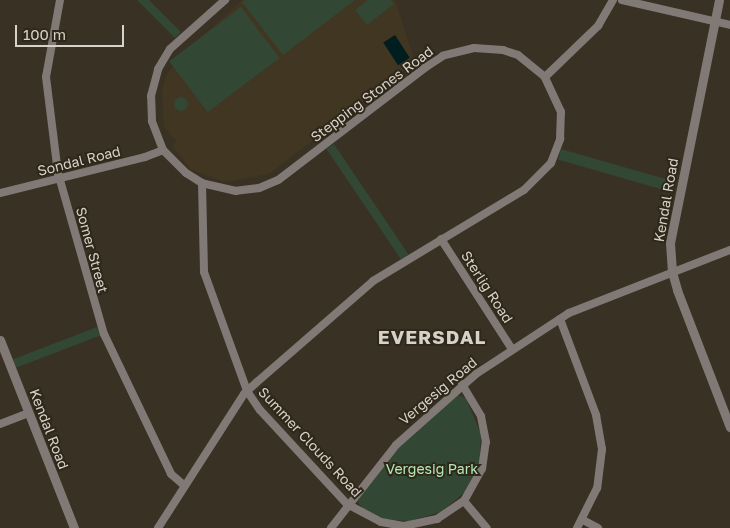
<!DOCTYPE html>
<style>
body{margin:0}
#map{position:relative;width:730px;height:528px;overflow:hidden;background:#393124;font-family:"Golos Text",sans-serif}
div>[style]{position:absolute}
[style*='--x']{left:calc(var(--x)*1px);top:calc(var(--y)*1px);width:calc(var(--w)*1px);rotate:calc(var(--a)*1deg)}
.built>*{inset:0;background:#413622}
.green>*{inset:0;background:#324734;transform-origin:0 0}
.round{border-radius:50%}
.water>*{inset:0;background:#001d1f;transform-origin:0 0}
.minor>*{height:8px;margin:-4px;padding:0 4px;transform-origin:4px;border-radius:4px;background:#817975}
.tertiary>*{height:9px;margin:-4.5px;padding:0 4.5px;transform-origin:4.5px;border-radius:4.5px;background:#817975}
span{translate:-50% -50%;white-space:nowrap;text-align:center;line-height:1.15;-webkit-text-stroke:4px #2f281a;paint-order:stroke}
.street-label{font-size:14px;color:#d7d2c9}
.park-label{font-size:14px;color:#b1eab5}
.district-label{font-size:19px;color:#d7d2c9;font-weight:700;letter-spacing:1px}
.scale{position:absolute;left:15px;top:25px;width:109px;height:22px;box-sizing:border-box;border:2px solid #d7d2c9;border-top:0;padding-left:6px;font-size:15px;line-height:18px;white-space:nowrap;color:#d7d2c9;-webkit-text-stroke:4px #2f281a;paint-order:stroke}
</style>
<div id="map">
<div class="built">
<div style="clip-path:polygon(242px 0,395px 0,414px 59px,413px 64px,269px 174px,224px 182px,190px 169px,173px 147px,176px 141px,164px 127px,162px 90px,166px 76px,178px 59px)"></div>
</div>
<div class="green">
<div style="clip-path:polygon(137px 0,149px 0,181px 32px,175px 38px)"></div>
<div style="clip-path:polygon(245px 0,355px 0,283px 55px,242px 2px)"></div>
<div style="clip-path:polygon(368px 0,391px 0,394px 4px,367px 25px,355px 10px)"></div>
<div style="left:241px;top:7px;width:64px;height:90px;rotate:53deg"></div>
<div class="round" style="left:174px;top:97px;width:14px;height:14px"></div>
<div style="left:334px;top:144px;width:133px;height:9px;rotate:56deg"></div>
<div style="left:561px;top:149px;width:120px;height:11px;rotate:16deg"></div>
<div style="left:97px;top:327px;width:9px;height:90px;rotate:69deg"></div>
<div style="clip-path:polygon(457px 395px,466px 398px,481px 434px,480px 460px,466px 491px,441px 512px,409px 521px,384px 519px,362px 508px,358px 502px,359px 495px,403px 443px)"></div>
</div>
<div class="water">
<div style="left:395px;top:35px;width:27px;height:14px;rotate:57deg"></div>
</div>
<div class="minor">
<div style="--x:60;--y:0;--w:78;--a:100.3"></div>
<div style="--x:46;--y:77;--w:97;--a:82.9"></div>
<div style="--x:58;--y:173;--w:167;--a:74.1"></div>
<div style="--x:104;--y:334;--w:155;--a:64.4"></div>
<div style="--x:171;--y:474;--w:18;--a:41"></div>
<div style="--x:622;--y:0;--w:111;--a:13"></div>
<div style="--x:545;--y:77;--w:74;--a:-43.9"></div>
<div style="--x:598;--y:26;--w:30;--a:-60"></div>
<div style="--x:202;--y:183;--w:89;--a:88.7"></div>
<div style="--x:204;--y:272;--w:127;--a:70.1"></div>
<div style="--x:247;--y:391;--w:23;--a:56"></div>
<div style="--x:260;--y:410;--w:128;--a:47.2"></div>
<div style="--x:347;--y:504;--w:38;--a:28"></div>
<div style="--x:381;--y:522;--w:23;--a:10"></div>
<div style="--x:404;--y:526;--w:34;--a:-12"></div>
<div style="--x:437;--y:519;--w:32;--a:-34"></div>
<div style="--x:464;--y:501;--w:37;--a:-61"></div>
<div style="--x:482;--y:469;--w:27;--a:-82"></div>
<div style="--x:486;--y:442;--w:26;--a:-101"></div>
<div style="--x:481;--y:416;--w:37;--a:-121"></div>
<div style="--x:0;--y:193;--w:149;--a:-13.9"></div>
<div style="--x:145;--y:157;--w:19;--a:-21"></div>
<div style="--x:441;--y:239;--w:131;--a:57.2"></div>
<div style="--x:560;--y:319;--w:103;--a:69.4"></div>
<div style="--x:596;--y:415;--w:35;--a:80"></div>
<div style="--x:602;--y:449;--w:39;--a:97"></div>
<div style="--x:597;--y:488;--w:45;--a:116.6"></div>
<div style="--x:0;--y:424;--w:30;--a:-21"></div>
<div style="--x:464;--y:501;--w:35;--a:50"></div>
<div style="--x:583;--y:520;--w:17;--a:28"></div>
<div style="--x:158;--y:528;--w:159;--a:-57.3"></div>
<div style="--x:244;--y:394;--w:18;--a:-43"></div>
<div style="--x:257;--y:382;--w:154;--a:-41"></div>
<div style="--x:373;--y:281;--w:176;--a:-31.1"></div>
<div style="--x:524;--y:190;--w:38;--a:-45"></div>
<div style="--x:551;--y:163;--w:26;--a:-69"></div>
<div style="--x:560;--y:139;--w:27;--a:-88"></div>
<div style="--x:561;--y:112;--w:38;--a:-115"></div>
<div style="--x:545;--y:77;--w:35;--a:-141"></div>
<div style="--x:518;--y:55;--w:16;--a:-162"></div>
<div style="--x:503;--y:50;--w:29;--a:-176"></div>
<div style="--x:474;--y:48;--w:32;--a:166"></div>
<div style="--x:443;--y:56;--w:20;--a:147"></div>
<div style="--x:426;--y:67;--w:186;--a:142.6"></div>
<div style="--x:278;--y:180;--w:21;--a:157"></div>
<div style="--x:259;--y:188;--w:23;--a:173"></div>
<div style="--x:236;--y:191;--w:35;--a:-167"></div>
<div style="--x:202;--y:183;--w:19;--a:-148"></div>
<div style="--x:186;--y:173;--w:33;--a:-135"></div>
<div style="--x:163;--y:150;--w:31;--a:-111"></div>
<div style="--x:152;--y:121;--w:25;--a:-92"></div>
<div style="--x:151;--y:96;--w:28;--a:-75"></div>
<div style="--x:158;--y:69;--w:23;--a:-59"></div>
<div style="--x:170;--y:49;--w:74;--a:-41.7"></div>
<div style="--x:331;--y:528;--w:105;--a:-51.9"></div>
<div style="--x:396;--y:445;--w:107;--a:-41.6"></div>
<div style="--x:476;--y:374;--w:111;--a:-33.3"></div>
<div style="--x:569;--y:313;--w:173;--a:-21.4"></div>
</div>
<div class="tertiary">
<div style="--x:719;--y:0;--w:248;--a:101.4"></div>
<div style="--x:670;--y:243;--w:29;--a:86"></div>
<div style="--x:672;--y:272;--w:19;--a:74"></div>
<div style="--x:677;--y:290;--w:147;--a:68.9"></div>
<div style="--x:0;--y:340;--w:202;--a:68.5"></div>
</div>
<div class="street-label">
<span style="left:372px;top:94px;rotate:-37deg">Stepping Stones Road</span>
<span style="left:79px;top:161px;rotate:-14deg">Sondal Road</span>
<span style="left:666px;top:200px;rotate:-80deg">Kendal Road</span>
<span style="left:92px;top:250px;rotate:75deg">Somer Street</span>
<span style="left:487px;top:287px;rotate:57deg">Sterlig Road</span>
<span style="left:438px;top:391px;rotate:-40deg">Vergesig Road</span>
<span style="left:49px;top:429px;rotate:69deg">Kendal Road</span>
<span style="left:310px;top:442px;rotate:47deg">Summer Clouds Road</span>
</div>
<div class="park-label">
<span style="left:432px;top:469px">Vergesig Park</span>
</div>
<div class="district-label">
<span style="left:432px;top:337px">EVERSDAL</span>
</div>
<div class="scale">100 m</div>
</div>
